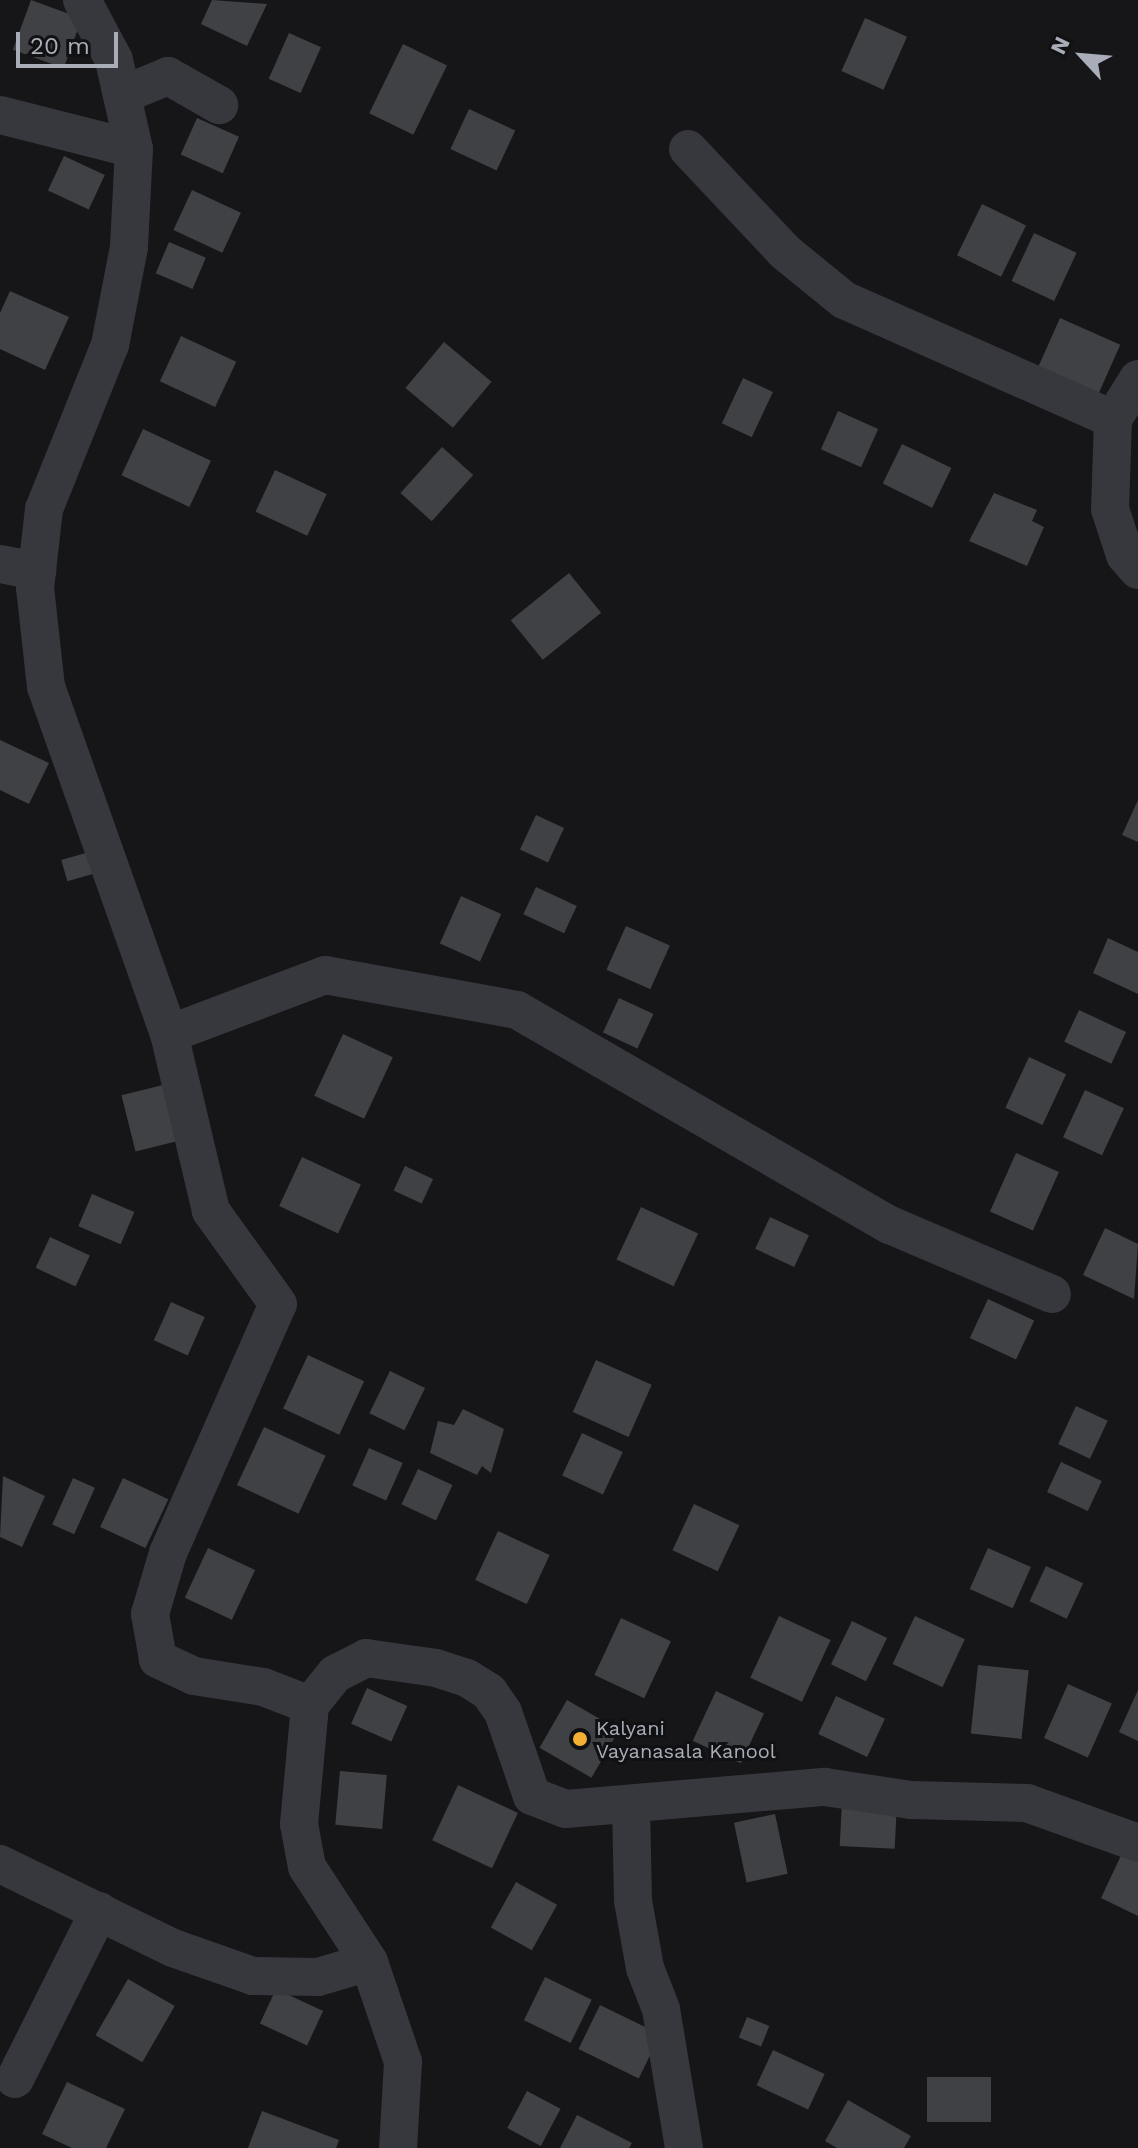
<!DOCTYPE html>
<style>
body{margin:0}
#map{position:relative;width:1138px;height:2148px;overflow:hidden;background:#161618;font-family:"Work Sans",sans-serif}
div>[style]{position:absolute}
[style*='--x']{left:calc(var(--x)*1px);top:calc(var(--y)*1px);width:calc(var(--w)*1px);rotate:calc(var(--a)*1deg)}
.building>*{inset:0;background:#404145;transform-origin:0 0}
.minor>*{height:38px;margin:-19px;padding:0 19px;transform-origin:19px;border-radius:19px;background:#37383d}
.dots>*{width:22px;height:22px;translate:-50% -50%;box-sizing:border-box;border:4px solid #111113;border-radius:50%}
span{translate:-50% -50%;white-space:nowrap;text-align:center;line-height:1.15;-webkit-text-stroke:6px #111113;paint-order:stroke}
.poi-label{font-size:20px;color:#a8adb8}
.left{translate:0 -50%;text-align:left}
.north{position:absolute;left:1042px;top:16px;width:80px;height:80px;-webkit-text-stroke:6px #111113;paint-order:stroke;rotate:296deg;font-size:22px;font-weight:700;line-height:32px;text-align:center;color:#a8adb8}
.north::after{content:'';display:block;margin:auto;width:28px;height:36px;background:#a8adb8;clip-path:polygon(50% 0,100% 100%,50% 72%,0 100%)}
.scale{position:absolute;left:16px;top:32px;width:102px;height:36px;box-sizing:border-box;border:4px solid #a8adb8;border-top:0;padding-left:10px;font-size:24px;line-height:28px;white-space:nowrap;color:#a8adb8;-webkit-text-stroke:6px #111113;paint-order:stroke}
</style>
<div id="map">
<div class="building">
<div style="left:31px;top:0;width:54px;height:53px;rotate:20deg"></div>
<div style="clip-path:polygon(212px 0,267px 4px,247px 46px,201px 24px)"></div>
<div style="left:865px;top:18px;width:46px;height:58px;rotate:24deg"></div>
<div style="left:289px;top:33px;width:35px;height:50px;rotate:24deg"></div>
<div style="left:403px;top:44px;width:49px;height:77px;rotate:26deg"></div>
<div style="left:469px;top:109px;width:51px;height:44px;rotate:25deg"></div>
<div style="left:197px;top:118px;width:46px;height:40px;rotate:24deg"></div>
<div style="left:64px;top:156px;width:45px;height:38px;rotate:25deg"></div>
<div style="left:192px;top:190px;width:54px;height:44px;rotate:25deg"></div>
<div style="left:982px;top:204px;width:49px;height:57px;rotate:26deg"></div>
<div style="left:1034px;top:233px;width:47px;height:53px;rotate:25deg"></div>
<div style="left:169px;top:242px;width:40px;height:34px;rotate:23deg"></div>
<div style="clip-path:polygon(10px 291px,69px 317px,45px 370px,0 349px,0 313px)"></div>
<div style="left:1060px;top:318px;width:66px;height:58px;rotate:24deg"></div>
<div style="left:181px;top:336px;width:61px;height:50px;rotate:25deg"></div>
<div style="left:444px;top:342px;width:62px;height:60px;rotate:40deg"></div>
<div style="left:743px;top:378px;width:33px;height:50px;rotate:25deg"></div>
<div style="left:838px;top:411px;width:44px;height:42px;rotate:24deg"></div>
<div style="left:143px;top:429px;width:75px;height:51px;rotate:25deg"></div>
<div style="left:902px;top:444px;width:55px;height:44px;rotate:26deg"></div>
<div style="left:442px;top:447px;width:42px;height:62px;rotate:42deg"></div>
<div style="left:275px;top:470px;width:57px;height:46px;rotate:25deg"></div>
<div style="clip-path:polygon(994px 493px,1037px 510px,1032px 521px,1044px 527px,1027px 566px,969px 541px)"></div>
<div style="left:569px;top:573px;width:51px;height:75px;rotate:51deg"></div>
<div style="clip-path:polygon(0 740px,49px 763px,29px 804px,0 790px)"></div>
<div style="clip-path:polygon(1138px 800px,1138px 842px,1122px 835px)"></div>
<div style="left:536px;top:815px;width:31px;height:38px;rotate:25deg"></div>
<div style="left:93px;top:851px;width:22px;height:33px;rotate:74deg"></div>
<div style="left:536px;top:887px;width:45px;height:30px;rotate:25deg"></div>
<div style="left:461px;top:896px;width:44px;height:52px;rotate:24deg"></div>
<div style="left:626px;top:926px;width:48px;height:48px;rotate:24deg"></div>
<div style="clip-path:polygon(1108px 938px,1138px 952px,1138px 994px,1093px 973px)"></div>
<div style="left:619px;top:998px;width:38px;height:38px;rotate:25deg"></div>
<div style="left:1079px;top:1010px;width:52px;height:35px;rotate:25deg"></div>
<div style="left:343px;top:1034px;width:55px;height:68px;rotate:25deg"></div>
<div style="left:1029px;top:1057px;width:41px;height:56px;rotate:25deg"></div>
<div style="left:171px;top:1083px;width:58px;height:51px;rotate:76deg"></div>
<div style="left:1085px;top:1090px;width:43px;height:52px;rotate:25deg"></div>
<div style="left:1016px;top:1153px;width:47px;height:64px;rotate:24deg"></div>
<div style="left:302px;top:1157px;width:65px;height:54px;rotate:25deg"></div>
<div style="left:405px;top:1166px;width:31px;height:27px;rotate:25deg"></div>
<div style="left:92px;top:1194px;width:46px;height:35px;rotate:23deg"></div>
<div style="left:641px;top:1207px;width:63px;height:58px;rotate:25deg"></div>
<div style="left:770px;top:1217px;width:43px;height:35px;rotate:25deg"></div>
<div style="clip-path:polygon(1105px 1228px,1138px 1244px,1134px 1299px,1083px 1275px)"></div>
<div style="left:50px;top:1237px;width:44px;height:34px;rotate:25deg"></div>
<div style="left:988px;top:1299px;width:51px;height:43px;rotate:25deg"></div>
<div style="left:171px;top:1302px;width:37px;height:42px;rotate:24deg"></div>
<div style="left:308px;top:1355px;width:62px;height:59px;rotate:25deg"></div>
<div style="left:596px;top:1360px;width:61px;height:57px;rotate:24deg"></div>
<div style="left:390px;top:1371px;width:39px;height:47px;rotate:26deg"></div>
<div style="left:1076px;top:1406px;width:35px;height:42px;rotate:25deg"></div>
<div style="clip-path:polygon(463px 1409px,504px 1429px,491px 1473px,482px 1466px,477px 1475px,430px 1453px,438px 1421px,454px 1425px)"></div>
<div style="left:264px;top:1427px;width:68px;height:64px;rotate:25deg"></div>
<div style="left:582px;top:1433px;width:45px;height:47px;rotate:25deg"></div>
<div style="left:369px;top:1448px;width:37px;height:41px;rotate:24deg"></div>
<div style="left:1061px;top:1462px;width:45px;height:33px;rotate:25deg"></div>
<div style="left:418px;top:1469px;width:38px;height:39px;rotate:25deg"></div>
<div style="clip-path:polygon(3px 1476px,45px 1496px,22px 1547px,0 1537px)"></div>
<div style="left:73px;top:1478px;width:24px;height:51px;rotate:24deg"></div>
<div style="left:123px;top:1478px;width:50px;height:54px;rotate:25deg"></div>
<div style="left:694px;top:1504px;width:50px;height:51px;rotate:25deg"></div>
<div style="left:498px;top:1531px;width:57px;height:54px;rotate:25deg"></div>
<div style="left:208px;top:1548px;width:52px;height:55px;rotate:25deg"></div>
<div style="left:988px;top:1548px;width:47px;height:45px;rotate:24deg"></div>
<div style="left:1046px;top:1566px;width:41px;height:39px;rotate:25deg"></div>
<div style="left:779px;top:1616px;width:57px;height:68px;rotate:25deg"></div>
<div style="left:915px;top:1616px;width:55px;height:53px;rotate:25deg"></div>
<div style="left:621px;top:1618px;width:55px;height:63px;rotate:25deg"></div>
<div style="left:852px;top:1621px;width:39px;height:48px;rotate:26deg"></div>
<div style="left:978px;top:1665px;width:51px;height:69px;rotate:6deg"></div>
<div style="left:1068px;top:1684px;width:48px;height:59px;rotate:24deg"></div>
<div style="left:367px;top:1688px;width:44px;height:39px;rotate:24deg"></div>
<div style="clip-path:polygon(1138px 1690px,1138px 1741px,1119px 1732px)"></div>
<div style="left:716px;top:1691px;width:53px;height:55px;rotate:25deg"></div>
<div style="left:836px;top:1696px;width:54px;height:42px;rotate:25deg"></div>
<div style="left:567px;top:1700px;width:60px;height:55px;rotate:30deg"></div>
<div style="left:340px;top:1771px;width:47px;height:54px;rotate:5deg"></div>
<div style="left:458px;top:1785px;width:66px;height:61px;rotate:25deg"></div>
<div style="left:842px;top:1802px;width:55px;height:44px;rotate:3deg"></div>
<div style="left:775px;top:1814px;width:61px;height:42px;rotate:78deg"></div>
<div style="clip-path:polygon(1125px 1847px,1138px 1853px,1138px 1916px,1101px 1898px)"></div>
<div style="left:516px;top:1882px;width:47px;height:52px;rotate:29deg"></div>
<div style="left:545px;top:1977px;width:52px;height:48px;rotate:26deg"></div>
<div style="left:128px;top:1979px;width:54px;height:65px;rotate:30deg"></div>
<div style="left:276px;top:1989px;width:52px;height:38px;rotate:25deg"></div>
<div style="left:600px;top:2005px;width:67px;height:49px;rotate:26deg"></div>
<div style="left:747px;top:2017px;width:24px;height:22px;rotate:22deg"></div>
<div style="left:773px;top:2050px;width:57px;height:39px;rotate:25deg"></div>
<div style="left:927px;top:2077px;width:64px;height:45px"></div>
<div style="clip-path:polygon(67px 2082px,125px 2109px,106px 2148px,72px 2148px,42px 2134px)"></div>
<div style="left:527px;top:2091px;width:38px;height:42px;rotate:28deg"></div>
<div style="clip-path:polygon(848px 2100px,911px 2136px,904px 2148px,837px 2148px,825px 2141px)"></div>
<div style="clip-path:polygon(262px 2111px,339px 2140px,336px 2148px,248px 2148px)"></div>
<div style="clip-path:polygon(577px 2115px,632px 2143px,629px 2148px,560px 2148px)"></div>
</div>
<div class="minor">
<div style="--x:122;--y:95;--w:50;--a:-22.4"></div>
<div style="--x:168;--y:76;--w:59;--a:29.6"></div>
<div style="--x:0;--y:115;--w:138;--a:14.2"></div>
<div style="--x:688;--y:149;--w:141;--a:46.7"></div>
<div style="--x:785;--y:252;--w:76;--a:39.1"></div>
<div style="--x:844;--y:300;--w:294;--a:23.9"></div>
<div style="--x:1138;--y:379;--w:47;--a:122"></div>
<div style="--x:1113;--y:419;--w:90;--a:91.9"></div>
<div style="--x:1110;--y:509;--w:48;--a:71.9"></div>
<div style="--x:1125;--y:555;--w:20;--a:49"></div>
<div style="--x:0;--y:564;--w:38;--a:11"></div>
<div style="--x:169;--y:1034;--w:167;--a:-20.7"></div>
<div style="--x:325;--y:975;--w:195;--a:10.3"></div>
<div style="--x:517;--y:1010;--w:431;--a:30"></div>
<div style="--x:890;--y:1225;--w:176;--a:23.1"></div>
<div style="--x:310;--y:1705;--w:40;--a:-51"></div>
<div style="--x:335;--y:1674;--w:35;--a:-27"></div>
<div style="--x:366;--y:1658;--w:71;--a:8.1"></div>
<div style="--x:436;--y:1668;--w:33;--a:18"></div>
<div style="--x:467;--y:1678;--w:26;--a:32"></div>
<div style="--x:489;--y:1692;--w:24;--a:55"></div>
<div style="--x:503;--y:1712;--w:89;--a:71"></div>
<div style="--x:532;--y:1796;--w:36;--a:21"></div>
<div style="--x:566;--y:1809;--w:260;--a:-4.9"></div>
<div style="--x:825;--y:1787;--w:87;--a:8.6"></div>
<div style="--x:911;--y:1800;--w:116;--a:1.5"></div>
<div style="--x:1027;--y:1803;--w:118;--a:19.8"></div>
<div style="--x:631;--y:1805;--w:96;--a:88.8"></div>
<div style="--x:633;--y:1901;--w:68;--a:79.8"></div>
<div style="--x:645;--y:1968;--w:44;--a:68.7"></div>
<div style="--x:661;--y:2009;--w:141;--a:80.6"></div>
<div style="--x:0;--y:1864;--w:192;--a:25.9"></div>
<div style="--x:173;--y:1948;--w:85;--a:19.3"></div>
<div style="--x:253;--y:1976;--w:65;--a:0.9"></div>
<div style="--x:318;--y:1977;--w:53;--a:-16.4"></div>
<div style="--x:369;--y:1962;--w:113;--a:-123.1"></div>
<div style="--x:307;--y:1867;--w:44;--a:-100.5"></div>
<div style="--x:299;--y:1824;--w:120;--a:-84.7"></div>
<div style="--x:310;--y:1705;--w:50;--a:-159"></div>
<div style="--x:263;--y:1687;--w:70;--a:-170.9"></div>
<div style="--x:194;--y:1676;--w:40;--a:-155"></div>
<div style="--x:158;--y:1659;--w:46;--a:-100.1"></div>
<div style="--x:150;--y:1614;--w:64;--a:-73.6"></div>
<div style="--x:168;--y:1553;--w:272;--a:-66.2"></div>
<div style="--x:278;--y:1304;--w:115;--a:-125.8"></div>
<div style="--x:211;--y:1211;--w:182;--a:-103.3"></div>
<div style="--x:169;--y:1034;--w:368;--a:-109.5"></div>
<div style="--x:46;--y:687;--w:100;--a:-96.3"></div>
<div style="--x:35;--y:588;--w:80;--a:-83.5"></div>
<div style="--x:44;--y:509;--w:177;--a:-68.1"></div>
<div style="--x:110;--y:345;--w:100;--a:-79"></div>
<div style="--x:129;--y:247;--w:98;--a:-87.1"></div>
<div style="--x:134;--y:149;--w:91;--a:-102.7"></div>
<div style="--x:114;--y:60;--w:68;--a:-118.1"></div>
<div style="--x:369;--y:1962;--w:106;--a:71.2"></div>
<div style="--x:403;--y:2062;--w:86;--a:93.3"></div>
<div style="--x:15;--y:2079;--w:188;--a:-63.4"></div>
</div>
<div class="dots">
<div style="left:580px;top:1739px;background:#f2b134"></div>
</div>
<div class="poi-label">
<span class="left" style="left:596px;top:1740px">Kalyani<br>Vayanasala Kanool</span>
</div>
<div class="north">N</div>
<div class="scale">20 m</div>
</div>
